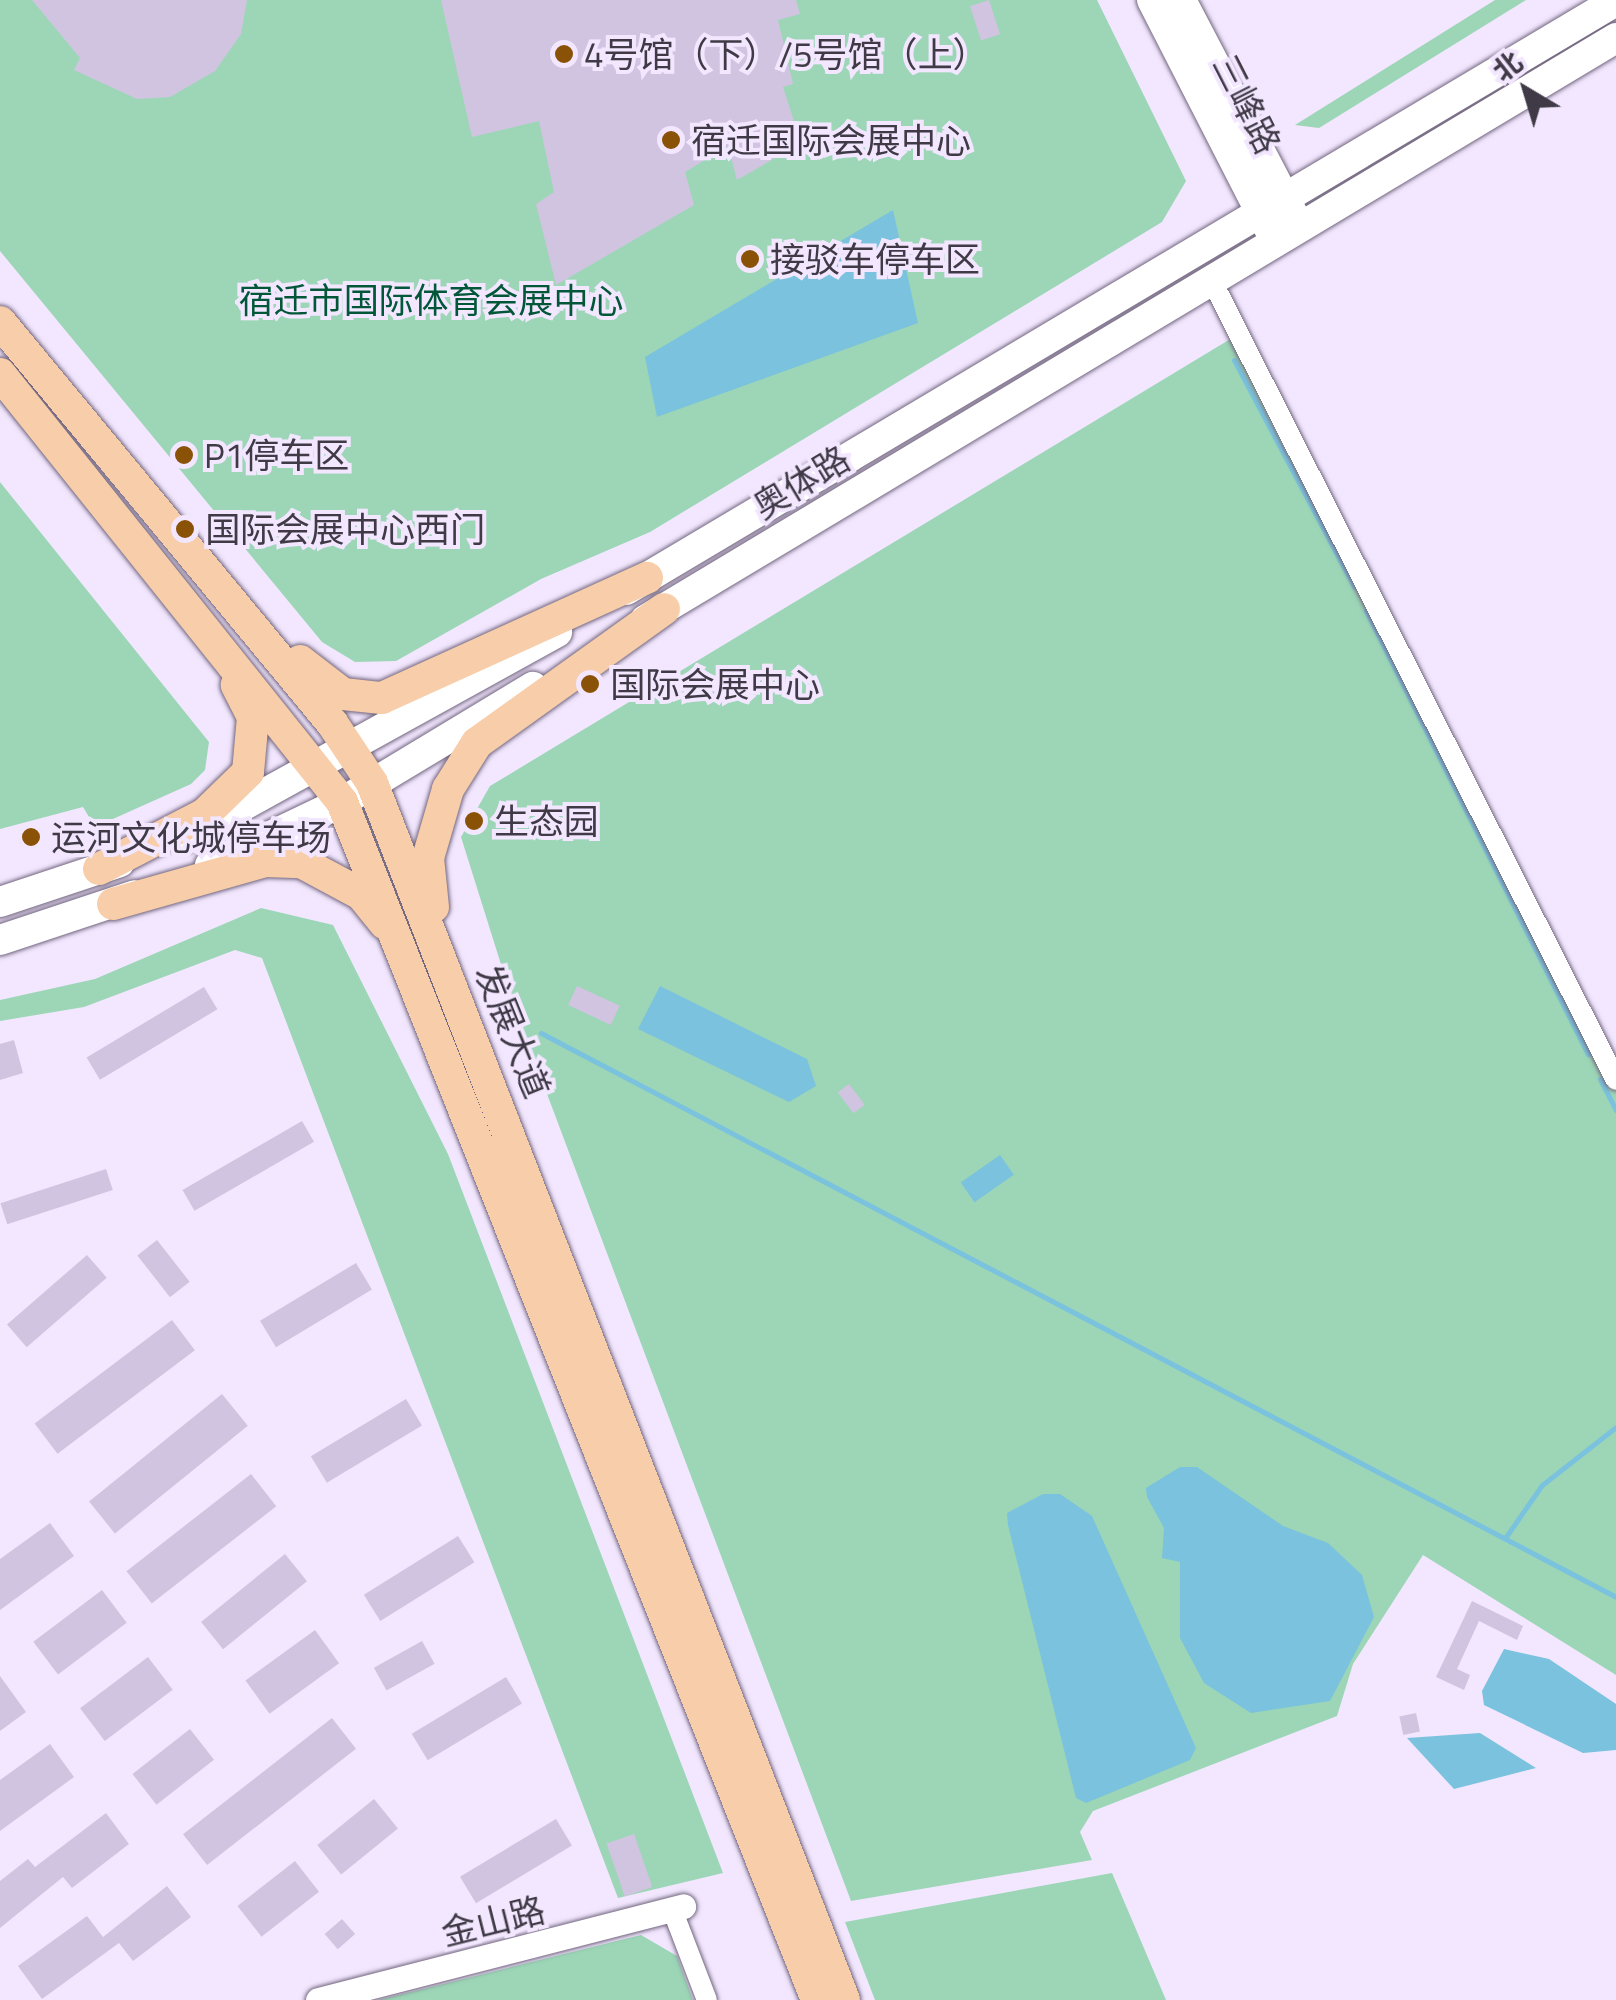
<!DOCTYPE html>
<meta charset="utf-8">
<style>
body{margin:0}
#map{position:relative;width:1616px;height:2000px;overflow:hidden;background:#f2e7ff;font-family:"Titillium Web","Noto Sans SC",sans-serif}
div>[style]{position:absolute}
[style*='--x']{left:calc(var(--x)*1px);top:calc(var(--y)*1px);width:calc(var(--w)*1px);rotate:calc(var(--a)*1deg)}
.green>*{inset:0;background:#9cd6b7}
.water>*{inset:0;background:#7ac2dd;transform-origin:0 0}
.stream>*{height:5px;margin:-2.5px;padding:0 2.5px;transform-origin:2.5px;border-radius:2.5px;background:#7ac2dd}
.building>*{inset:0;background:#d1c4e1;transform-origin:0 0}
.roads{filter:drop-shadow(0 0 2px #72667f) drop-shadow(0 0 2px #72667f)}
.minor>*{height:20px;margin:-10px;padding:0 10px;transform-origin:10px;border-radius:10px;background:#fff}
.tertiary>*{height:25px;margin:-12.5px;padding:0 12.5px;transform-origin:12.5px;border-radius:12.5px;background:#fff}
.secondary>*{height:30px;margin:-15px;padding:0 15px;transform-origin:15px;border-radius:15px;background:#fff}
.primary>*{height:32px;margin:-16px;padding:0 16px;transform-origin:16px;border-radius:16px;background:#f8cda9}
.dots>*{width:28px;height:28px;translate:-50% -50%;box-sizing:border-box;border:5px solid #f2e7ff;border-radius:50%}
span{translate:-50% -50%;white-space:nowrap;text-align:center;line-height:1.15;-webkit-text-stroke:8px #f2e7ff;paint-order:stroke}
.poi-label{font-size:35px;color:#3f3a46}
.left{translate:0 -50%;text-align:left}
.street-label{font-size:35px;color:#3f3a46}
.park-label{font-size:35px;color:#025738}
.north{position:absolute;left:1476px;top:40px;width:100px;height:100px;-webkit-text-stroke:8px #f2e7ff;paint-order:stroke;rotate:322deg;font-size:28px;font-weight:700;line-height:40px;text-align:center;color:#3f3a46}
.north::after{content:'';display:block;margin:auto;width:35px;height:45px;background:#3f3a46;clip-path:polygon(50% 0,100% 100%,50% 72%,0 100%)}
</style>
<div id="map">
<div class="green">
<div style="clip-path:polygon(0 0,1097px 0,1186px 181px,1162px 222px,650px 532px,541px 579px,396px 661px,355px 662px,322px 642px,0 251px)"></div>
<div style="clip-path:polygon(1495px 0,1526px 0,1319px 128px,1295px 125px)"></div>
<div style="clip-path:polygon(1237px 335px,1616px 1085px,1616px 1675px,1423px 1555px,1353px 1664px,1337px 1716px,1093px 1811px,1080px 1832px,1092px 1860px,851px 1901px,515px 1009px,461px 837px,490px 786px)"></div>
<div style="clip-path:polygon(0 482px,209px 742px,205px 770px,191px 784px,95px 827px,83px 807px,0 829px)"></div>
<div style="clip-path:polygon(261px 908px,333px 925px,448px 1154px,723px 1873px,618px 1898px,262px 958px,235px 950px,84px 1007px,0 1021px,0 1000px,95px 979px)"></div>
<div style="clip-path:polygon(1112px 1873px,1166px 2000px,875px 2000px,845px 1922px)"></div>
<div style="clip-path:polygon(641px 1935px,677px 1956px,693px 2000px,378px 2000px)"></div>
</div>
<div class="water">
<div style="clip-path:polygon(893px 210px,918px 323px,657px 417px,645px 357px)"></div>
<div style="clip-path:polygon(660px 986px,807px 1059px,816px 1086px,789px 1102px,638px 1029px)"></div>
<div style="left:1000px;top:1155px;width:24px;height:48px;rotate:55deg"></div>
<div style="clip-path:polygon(1180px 1467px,1197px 1467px,1283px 1526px,1328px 1543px,1362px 1575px,1374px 1617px,1330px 1701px,1251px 1713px,1204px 1683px,1180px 1638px,1180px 1562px,1162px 1558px,1164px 1528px,1147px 1497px,1146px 1488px)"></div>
<div style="clip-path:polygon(1043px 1494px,1060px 1494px,1092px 1516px,1196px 1748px,1190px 1760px,1086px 1803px,1076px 1798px,1008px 1525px,1007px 1513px)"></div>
<div style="clip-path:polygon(1504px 1649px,1549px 1659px,1616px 1704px,1616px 1750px,1583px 1753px,1484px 1705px,1482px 1691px)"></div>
<div style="clip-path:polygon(1480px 1733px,1536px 1768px,1454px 1789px,1407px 1738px)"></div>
</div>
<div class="stream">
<div style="--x:1234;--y:360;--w:257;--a:62.1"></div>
<div style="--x:1366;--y:611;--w:496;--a:63.4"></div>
<div style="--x:541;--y:1033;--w:1214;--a:27.68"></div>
<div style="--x:1600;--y:1079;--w:35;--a:63"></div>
<div style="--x:1505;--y:1538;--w:65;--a:-55.1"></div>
<div style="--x:1542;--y:1485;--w:94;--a:-38.1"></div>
</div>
<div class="building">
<div style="clip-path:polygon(32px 0,247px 0,241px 34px,215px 71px,170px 97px,137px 99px,74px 70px,80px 58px)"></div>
<div style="clip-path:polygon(441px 0,796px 0,800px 14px,778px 20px,793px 84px,783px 87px,801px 143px,737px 180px,728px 146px,685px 172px,694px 205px,556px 285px,536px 204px,554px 192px,539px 121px,472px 137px)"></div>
<div style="left:989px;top:0;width:36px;height:20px;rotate:72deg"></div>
<div style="left:577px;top:986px;width:47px;height:21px;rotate:25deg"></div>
<div style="left:204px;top:987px;width:26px;height:137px;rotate:59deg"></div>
<div style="clip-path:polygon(14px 1040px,23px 1073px,0 1080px,0 1044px)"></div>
<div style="left:849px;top:1084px;width:26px;height:14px;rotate:53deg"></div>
<div style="left:302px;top:1121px;width:24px;height:138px;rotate:60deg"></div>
<div style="left:106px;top:1169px;width:22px;height:111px;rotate:72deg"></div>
<div style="left:157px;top:1240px;width:53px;height:25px;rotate:52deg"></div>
<div style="left:87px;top:1255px;width:30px;height:106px;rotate:49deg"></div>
<div style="left:356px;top:1263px;width:31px;height:112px;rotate:59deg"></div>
<div style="left:172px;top:1320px;width:38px;height:172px;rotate:53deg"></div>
<div style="left:222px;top:1394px;width:41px;height:171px;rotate:51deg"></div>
<div style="left:406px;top:1399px;width:31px;height:111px;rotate:59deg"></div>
<div style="left:251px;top:1474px;width:41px;height:158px;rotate:52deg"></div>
<div style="clip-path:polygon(50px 1523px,74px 1556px,0 1610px,0 1559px)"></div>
<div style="left:458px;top:1536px;width:31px;height:111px;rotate:58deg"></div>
<div style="left:285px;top:1554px;width:35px;height:108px;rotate:51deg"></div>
<div style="left:102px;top:1590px;width:41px;height:86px;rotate:53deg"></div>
<div style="clip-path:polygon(1472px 1601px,1523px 1626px,1517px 1640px,1479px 1621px,1457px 1669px,1470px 1675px,1464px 1690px,1436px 1677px)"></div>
<div style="left:315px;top:1630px;width:41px;height:86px;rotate:54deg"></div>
<div style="left:422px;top:1641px;width:26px;height:55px;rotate:61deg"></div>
<div style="left:148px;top:1657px;width:41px;height:85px;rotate:53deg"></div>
<div style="clip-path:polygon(0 1676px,26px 1712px,0 1731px)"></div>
<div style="left:506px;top:1677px;width:31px;height:110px;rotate:59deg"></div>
<div style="left:1416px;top:1713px;width:19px;height:17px;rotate:78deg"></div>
<div style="left:332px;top:1718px;width:39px;height:189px;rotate:52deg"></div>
<div style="left:190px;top:1729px;width:39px;height:73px;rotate:52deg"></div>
<div style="clip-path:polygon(50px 1744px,74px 1777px,0 1831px,0 1780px)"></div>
<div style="left:374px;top:1799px;width:38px;height:73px;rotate:51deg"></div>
<div style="clip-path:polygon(106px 1813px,129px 1844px,72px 1888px,63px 1877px,0 1928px,0 1881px,28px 1859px,35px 1867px)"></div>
<div style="left:556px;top:1819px;width:31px;height:112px;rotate:59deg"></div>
<div style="left:634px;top:1834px;width:56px;height:29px;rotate:71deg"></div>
<div style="left:295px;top:1861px;width:39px;height:73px;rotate:52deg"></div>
<div style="clip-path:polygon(167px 1886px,191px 1917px,133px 1961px,119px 1943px,42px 1999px,18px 1966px,87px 1916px,103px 1937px)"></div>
<div style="left:342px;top:1919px;width:20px;height:23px;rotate:49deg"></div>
</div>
<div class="roads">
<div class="minor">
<div style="--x:1212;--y:281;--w:895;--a:63.18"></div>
<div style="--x:672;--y:1909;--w:97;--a:69"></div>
</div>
<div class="tertiary">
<div style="--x:318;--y:2000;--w:377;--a:-14.4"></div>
</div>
<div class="secondary">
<div style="--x:1152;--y:0;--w:257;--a:62.9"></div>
<div style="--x:1181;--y:0;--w:244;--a:62.4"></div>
<div style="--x:626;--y:590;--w:1152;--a:-30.75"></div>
<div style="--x:645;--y:620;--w:1132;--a:-30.94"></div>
<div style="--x:186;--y:837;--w:424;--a:-28.9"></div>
<div style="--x:210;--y:865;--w:146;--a:-25.5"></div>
<div style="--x:342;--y:802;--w:223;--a:-31.1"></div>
<div style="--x:0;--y:902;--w:126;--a:-18.4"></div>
<div style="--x:0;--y:940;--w:142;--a:-18.4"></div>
</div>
<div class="primary">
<div style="--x:0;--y:322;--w:521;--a:50.38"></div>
<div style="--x:332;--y:723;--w:72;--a:56.3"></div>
<div style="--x:372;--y:783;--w:1305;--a:68.8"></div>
<div style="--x:0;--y:374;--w:548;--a:51.37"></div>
<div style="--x:342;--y:802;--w:1289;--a:68.37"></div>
<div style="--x:300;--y:661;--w:54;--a:37.5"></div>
<div style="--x:343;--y:694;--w:39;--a:6"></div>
<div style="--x:382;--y:698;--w:291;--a:-24.4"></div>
<div style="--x:99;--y:869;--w:119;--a:-27.4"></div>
<div style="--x:205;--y:814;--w:60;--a:-44.3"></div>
<div style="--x:248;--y:772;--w:55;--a:-84.8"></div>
<div style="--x:253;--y:717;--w:36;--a:-117"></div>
<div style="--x:113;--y:904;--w:158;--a:-15.8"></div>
<div style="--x:265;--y:861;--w:36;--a:2"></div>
<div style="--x:301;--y:862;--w:68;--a:28.1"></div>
<div style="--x:361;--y:894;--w:38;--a:51"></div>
<div style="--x:433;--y:907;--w:49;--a:-95.8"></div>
<div style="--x:428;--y:858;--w:72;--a:-73.8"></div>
<div style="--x:448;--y:789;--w:54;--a:-57.8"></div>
<div style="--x:477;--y:743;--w:230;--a:-35.6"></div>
</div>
</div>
<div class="dots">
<div style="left:564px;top:54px;background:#8a5207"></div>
<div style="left:671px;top:140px;background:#8a5207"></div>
<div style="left:750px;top:259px;background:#8a5207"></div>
<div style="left:184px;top:455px;background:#8a5207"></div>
<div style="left:185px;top:529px;background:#8a5207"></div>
<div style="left:590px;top:684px;background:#8a5207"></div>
<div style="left:474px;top:821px;background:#8a5207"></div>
<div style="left:31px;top:837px;background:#8a5207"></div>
</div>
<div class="poi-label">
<span class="left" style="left:584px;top:54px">4号馆（下）/5号馆（上）</span>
<span class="left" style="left:691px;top:140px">宿迁国际会展中心</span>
<span class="left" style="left:770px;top:259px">接驳车停车区</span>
<span class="left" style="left:204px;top:455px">P1停车区</span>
<span class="left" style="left:205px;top:529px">国际会展中心西门</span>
<span class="left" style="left:610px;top:684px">国际会展中心</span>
<span class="left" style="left:494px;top:821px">生态园</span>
<span class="left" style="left:51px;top:837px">运河文化城停车场</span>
</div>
<div class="street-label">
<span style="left:1247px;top:104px;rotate:63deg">三峰路</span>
<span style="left:801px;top:482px;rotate:-31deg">奥体路</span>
<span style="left:513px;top:1031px;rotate:68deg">发展大道</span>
<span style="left:493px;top:1921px;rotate:-14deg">金山路</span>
</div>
<div class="park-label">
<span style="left:431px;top:300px">宿迁市国际体育会展中心</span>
</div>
<div class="north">北</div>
</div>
